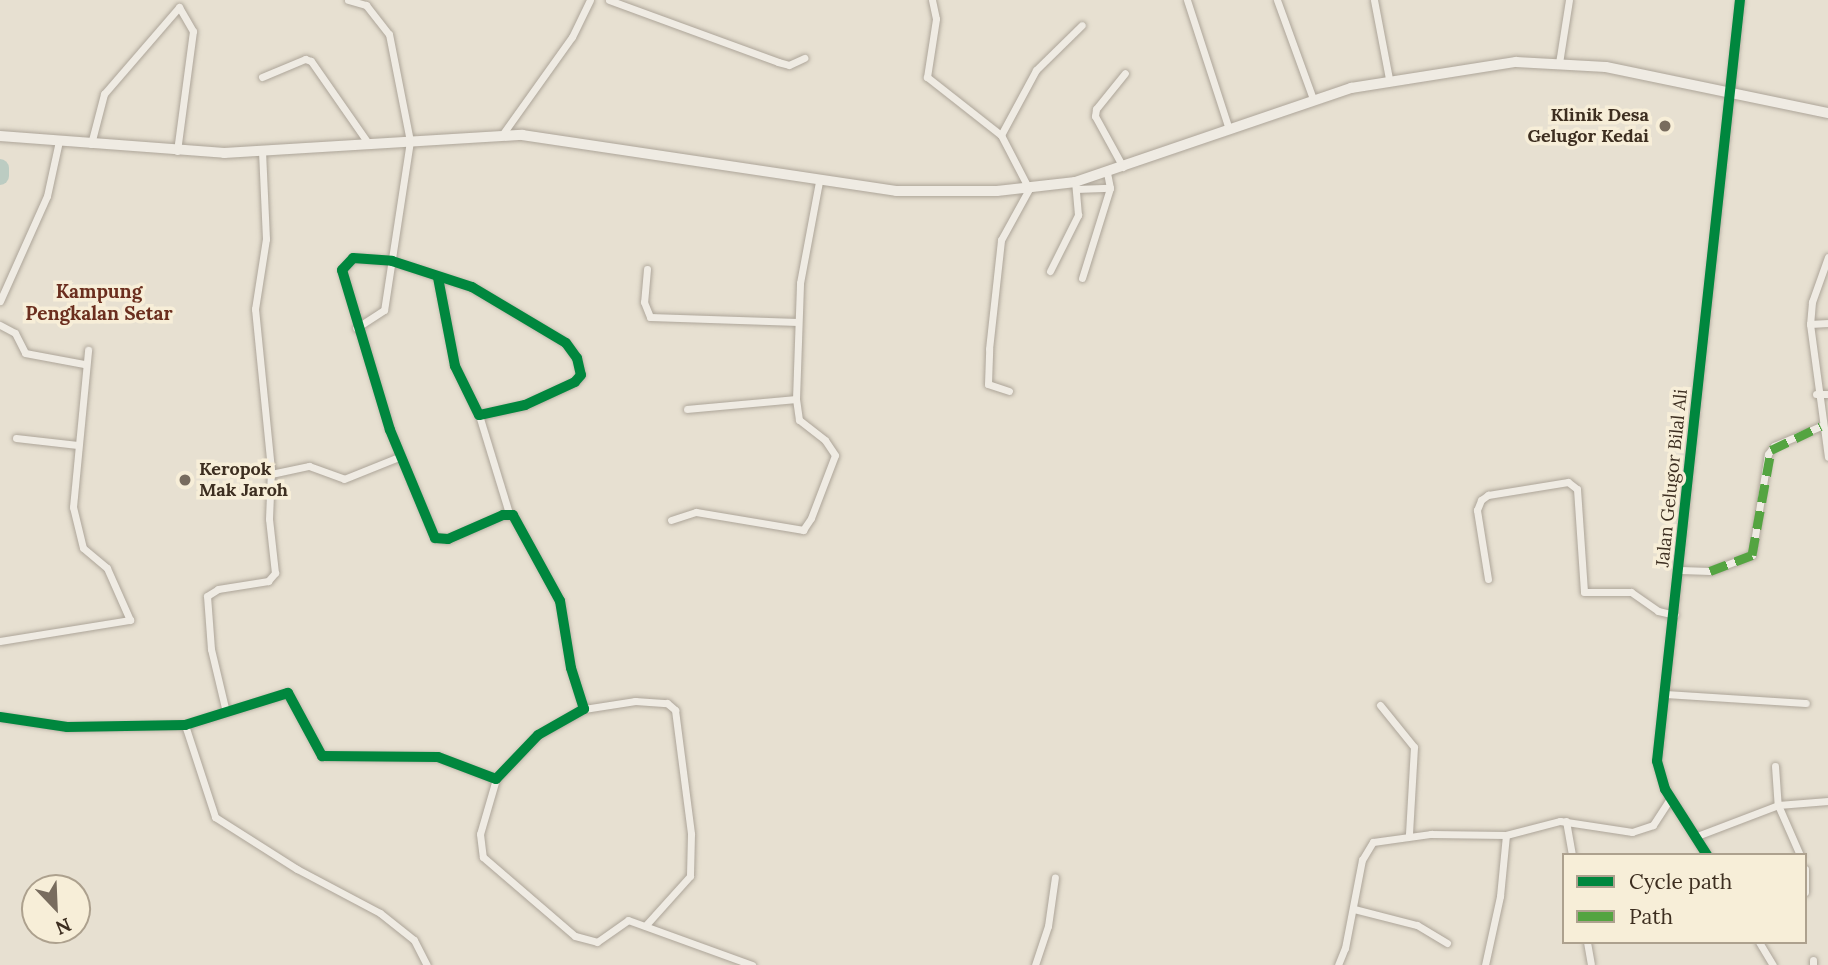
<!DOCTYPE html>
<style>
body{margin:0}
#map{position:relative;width:1828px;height:965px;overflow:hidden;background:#e7e0d1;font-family:Lora,serif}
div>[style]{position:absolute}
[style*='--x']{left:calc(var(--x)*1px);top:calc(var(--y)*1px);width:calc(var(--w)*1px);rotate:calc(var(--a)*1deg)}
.river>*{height:18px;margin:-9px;padding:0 9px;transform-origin:9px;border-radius:9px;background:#bcccc2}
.roads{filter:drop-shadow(0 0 2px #ada599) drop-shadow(0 0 2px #ada599)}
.street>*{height:7px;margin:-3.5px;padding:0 3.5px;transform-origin:3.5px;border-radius:3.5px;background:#efebe3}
.secondary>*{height:10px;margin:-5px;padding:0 5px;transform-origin:5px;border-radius:5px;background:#efebe3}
.quiet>*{height:9px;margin-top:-4.5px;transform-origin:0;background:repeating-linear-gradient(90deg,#54a441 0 18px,transparent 0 27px)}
.cycleway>*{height:10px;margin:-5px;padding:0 5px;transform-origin:5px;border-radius:5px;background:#00873e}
.dots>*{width:19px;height:19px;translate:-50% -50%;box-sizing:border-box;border:4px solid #f7eed8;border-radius:50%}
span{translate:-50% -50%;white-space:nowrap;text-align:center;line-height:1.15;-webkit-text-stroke:7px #f7eed8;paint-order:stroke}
.poi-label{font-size:18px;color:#3d2e20;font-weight:700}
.right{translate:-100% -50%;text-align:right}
.left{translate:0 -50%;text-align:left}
.street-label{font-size:18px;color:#3d2e20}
.neighbourhood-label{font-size:19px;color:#6b2e1e;font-weight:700}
.legend{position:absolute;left:1562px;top:853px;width:245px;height:91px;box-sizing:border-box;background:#f7eed8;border:2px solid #ada18e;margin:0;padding:9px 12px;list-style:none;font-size:21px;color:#3d2e20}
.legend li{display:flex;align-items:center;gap:14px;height:35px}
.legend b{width:35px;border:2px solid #ada18e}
.north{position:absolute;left:21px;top:874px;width:70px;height:70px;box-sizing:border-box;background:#f7eed8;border:2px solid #ada18e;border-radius:50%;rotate:157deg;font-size:19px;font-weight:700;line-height:28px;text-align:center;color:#3d2e20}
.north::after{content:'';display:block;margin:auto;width:24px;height:32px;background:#786c5e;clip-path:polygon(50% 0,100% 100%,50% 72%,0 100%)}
</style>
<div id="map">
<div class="river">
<div style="--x:0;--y:168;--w:8;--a:90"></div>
</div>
<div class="roads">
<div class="street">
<div style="--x:348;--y:0;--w:19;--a:16"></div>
<div style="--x:366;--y:5;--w:37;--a:52"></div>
<div style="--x:389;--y:34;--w:109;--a:78.9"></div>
<div style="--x:410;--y:141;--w:171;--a:98.7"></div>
<div style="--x:384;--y:310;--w:33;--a:147"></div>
<div style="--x:609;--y:0;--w:180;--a:20.1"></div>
<div style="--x:778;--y:62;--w:11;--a:15"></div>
<div style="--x:789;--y:65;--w:17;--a:-25"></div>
<div style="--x:932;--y:0;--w:19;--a:78"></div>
<div style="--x:936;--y:19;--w:59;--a:98.8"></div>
<div style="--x:927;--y:77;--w:94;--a:38.1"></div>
<div style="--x:1187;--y:0;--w:133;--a:72"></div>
<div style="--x:1277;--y:0;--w:105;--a:70"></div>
<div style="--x:1374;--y:0;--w:80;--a:79.2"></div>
<div style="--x:1559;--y:63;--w:64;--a:-81"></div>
<div style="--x:262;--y:77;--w:47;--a:-22.7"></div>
<div style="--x:305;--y:59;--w:6;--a:18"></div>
<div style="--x:311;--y:61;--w:100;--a:55.2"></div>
<div style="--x:502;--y:135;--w:120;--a:-54.5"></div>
<div style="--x:572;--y:37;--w:41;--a:-64.1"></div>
<div style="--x:91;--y:144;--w:52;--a:-75.4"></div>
<div style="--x:104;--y:94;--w:115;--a:-49.2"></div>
<div style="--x:179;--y:7;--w:28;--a:60"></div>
<div style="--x:193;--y:31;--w:121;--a:97.6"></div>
<div style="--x:1123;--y:167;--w:58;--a:-118.8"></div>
<div style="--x:1095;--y:116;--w:7;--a:-82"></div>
<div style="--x:1096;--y:109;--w:46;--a:-51.1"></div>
<div style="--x:1076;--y:189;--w:34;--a:-2"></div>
<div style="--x:1828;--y:257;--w:48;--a:109.6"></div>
<div style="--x:1812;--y:302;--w:22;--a:95"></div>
<div style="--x:1810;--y:324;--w:134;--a:82.3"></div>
<div style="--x:647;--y:269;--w:33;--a:95"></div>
<div style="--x:644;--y:302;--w:16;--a:68"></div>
<div style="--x:650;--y:317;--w:148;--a:1.9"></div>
<div style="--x:1050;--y:271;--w:63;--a:-63.4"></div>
<div style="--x:1078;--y:215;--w:33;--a:-95"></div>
<div style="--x:1082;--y:278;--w:94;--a:-72.7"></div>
<div style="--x:1110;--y:188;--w:16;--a:-101"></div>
<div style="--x:0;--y:301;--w:115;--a:-65.9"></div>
<div style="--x:47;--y:196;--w:56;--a:-77.7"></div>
<div style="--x:1810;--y:324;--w:18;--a:-3"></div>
<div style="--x:0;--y:325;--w:17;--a:28"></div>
<div style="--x:15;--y:333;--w:22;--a:63"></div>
<div style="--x:25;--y:353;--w:60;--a:10.6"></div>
<div style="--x:1009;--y:391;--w:22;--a:-162"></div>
<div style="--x:988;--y:384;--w:35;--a:-88"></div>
<div style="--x:989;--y:349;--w:110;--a:-83.7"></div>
<div style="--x:1001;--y:240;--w:58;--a:-61.2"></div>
<div style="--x:1029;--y:189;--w:61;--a:-117.4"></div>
<div style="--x:1001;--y:135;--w:74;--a:-61.7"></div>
<div style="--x:1036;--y:70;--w:64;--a:-44.4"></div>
<div style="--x:1816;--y:394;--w:12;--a:0"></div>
<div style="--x:687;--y:409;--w:109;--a:-5.2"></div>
<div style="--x:479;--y:415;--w:102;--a:73"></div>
<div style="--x:16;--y:438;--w:62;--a:6.4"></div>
<div style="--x:271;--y:474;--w:39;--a:-12"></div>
<div style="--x:309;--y:466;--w:37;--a:20"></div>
<div style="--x:344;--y:479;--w:59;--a:-21.8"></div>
<div style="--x:671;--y:520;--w:26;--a:-18"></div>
<div style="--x:696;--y:512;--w:109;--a:9.5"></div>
<div style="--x:803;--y:530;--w:14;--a:-56"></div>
<div style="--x:811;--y:518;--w:67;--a:-69.1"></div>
<div style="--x:835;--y:455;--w:18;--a:-124"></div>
<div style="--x:825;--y:440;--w:33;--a:-142"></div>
<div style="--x:799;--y:420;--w:21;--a:-98"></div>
<div style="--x:796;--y:399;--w:116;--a:-88"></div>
<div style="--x:800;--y:283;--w:104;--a:-79.4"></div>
<div style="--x:1680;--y:570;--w:30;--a:2"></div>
<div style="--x:1710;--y:571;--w:45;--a:-20.9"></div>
<div style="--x:1752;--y:555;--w:102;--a:-81"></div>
<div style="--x:1768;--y:454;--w:10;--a:-53"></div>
<div style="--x:1774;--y:446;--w:51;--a:-23.1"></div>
<div style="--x:1488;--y:579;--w:70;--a:-99.1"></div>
<div style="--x:1477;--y:510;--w:11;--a:-68"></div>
<div style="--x:1481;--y:500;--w:9;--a:-36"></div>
<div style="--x:1488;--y:495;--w:81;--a:-9.2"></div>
<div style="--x:1568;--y:482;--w:11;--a:38"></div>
<div style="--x:1577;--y:489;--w:103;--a:86.1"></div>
<div style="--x:1584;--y:592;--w:47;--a:0"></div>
<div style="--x:1631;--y:592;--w:33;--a:35"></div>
<div style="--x:1658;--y:611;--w:17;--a:13"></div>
<div style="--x:0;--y:641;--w:132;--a:-9.2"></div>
<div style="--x:130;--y:620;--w:57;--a:-113.9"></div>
<div style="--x:107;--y:568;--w:31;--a:-140"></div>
<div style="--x:83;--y:548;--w:42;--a:-103.7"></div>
<div style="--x:73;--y:507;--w:158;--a:-84.5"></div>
<div style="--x:1665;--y:694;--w:141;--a:3.7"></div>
<div style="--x:1380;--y:705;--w:54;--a:51"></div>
<div style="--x:1414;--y:747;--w:88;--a:93.3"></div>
<div style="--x:584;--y:709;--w:52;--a:-8.9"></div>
<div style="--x:635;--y:701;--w:32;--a:4"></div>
<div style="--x:667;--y:703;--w:11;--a:41"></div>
<div style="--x:675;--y:710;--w:125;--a:82.6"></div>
<div style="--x:691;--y:834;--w:42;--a:91.4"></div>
<div style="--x:690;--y:876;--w:67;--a:132"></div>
<div style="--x:226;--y:712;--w:65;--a:-103.4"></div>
<div style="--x:211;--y:649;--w:53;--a:-94.3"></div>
<div style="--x:207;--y:596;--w:13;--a:-32"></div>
<div style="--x:218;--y:589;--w:51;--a:-9.1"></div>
<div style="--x:268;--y:581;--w:11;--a:-49"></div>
<div style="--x:275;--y:573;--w:54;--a:-96.3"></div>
<div style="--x:269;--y:519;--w:50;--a:-87.7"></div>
<div style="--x:271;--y:469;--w:161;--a:-95.7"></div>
<div style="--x:255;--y:309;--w:71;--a:-81.1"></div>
<div style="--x:266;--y:239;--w:89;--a:-92.6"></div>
<div style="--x:0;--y:717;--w:68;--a:8.5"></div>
<div style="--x:67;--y:727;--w:118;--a:-1"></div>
<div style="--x:185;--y:725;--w:108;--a:-17.3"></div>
<div style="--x:288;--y:693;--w:72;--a:61.6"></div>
<div style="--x:322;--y:756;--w:116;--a:0.5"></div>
<div style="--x:438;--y:757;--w:62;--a:20.8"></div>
<div style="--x:496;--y:779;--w:61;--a:-46.3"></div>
<div style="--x:538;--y:735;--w:53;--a:-29.5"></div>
<div style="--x:584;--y:709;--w:43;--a:-107.6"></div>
<div style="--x:571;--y:668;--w:68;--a:-99.3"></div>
<div style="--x:560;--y:601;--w:98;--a:-118.7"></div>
<div style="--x:513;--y:515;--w:10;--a:180"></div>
<div style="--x:503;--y:515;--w:60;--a:156.4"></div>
<div style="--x:448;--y:539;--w:13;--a:-176"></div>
<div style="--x:435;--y:538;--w:117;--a:-112.6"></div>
<div style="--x:390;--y:430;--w:167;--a:-106.7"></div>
<div style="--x:342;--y:270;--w:16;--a:-47"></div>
<div style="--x:353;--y:258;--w:39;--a:4"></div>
<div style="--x:392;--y:261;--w:84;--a:18"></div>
<div style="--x:472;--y:287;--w:109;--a:30.8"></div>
<div style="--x:566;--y:343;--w:19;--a:54"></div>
<div style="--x:577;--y:358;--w:17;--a:77"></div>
<div style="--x:581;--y:375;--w:9;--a:131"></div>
<div style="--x:575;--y:382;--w:55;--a:155.3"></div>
<div style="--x:525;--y:405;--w:47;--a:167.7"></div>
<div style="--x:479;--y:415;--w:55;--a:-116.1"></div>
<div style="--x:455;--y:366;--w:90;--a:-100.9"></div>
<div style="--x:185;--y:725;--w:97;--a:71.9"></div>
<div style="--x:215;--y:817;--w:97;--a:32.4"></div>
<div style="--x:297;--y:869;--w:94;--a:27.9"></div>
<div style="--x:380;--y:913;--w:43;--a:38.5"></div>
<div style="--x:414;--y:940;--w:28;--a:63"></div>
<div style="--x:1775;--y:766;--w:39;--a:86"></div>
<div style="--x:1778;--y:805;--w:55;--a:66.3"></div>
<div style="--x:496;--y:779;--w:57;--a:106.2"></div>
<div style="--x:480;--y:834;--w:23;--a:83"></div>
<div style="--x:483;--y:857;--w:121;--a:40.7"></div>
<div style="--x:575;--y:936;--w:23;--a:15"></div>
<div style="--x:597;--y:942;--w:38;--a:-35"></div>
<div style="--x:628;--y:920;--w:132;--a:19.9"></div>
<div style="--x:1566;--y:821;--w:35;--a:80"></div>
<div style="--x:1697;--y:836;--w:87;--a:-20.9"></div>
<div style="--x:1778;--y:805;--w:50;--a:-4.6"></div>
<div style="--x:1707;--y:855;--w:78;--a:-122.5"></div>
<div style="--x:1665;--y:789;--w:29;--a:-106"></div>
<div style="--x:1657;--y:761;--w:766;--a:-83.78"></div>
<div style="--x:1805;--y:869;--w:23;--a:90"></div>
<div style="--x:1354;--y:909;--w:65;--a:14.3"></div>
<div style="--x:1417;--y:925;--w:35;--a:31"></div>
<div style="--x:1587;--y:942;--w:22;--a:80"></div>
<div style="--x:1759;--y:942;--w:27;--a:59"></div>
<div style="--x:1035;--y:965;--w:41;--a:-71.6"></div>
<div style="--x:1048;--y:926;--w:49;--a:-81.9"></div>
<div style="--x:1338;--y:965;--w:18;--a:-68"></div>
<div style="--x:1345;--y:948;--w:90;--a:-79.1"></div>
<div style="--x:1362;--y:860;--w:21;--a:-59"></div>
<div style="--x:1373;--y:842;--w:59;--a:-7.9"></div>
<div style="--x:1431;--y:834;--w:75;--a:0.8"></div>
<div style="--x:1506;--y:835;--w:56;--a:-14.5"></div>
<div style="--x:1560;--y:821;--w:73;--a:8.7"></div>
<div style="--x:1632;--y:832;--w:22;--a:-18"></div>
<div style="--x:1653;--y:825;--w:31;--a:-57"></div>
<div style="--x:1485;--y:965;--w:71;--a:-77.7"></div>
<div style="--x:1500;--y:896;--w:61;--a:-84.4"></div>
<div style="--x:1813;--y:965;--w:5;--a:-90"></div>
</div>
<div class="secondary">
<div style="--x:0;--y:136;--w:225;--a:4.3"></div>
<div style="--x:224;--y:153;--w:299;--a:-3.5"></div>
<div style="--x:522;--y:135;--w:378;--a:8.5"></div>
<div style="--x:896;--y:191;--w:101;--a:0"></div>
<div style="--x:997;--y:191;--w:79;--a:-6.6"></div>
<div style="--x:1075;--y:182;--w:292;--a:-18.8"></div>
<div style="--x:1351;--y:88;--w:167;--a:-9"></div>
<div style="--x:1516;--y:62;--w:90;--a:3.2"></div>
<div style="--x:1606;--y:67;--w:227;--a:11.7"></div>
</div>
</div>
<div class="quiet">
<div style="--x:1710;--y:571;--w:45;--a:-20.9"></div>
<div style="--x:1752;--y:555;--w:107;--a:-79.7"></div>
<div style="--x:1771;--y:450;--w:55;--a:-25.6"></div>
</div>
<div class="cycleway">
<div style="--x:0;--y:717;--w:68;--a:8.5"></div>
<div style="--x:67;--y:727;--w:118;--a:-1"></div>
<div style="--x:185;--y:725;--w:108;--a:-17.3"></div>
<div style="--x:288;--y:693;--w:72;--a:61.6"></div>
<div style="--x:322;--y:756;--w:116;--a:0.5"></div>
<div style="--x:438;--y:757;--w:62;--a:20.8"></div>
<div style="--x:496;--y:779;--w:61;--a:-46.3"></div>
<div style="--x:538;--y:735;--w:53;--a:-29.5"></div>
<div style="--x:584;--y:709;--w:43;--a:-107.6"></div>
<div style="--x:571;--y:668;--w:68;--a:-99.3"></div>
<div style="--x:560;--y:601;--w:98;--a:-118.7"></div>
<div style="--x:513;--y:515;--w:10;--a:180"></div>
<div style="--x:503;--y:515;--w:60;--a:156.4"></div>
<div style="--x:448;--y:539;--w:13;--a:-176"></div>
<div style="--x:435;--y:538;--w:117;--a:-112.6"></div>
<div style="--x:390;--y:430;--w:167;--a:-106.7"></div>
<div style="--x:342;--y:270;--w:16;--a:-47"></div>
<div style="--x:353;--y:258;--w:39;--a:4"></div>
<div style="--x:392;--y:261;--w:84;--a:18"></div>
<div style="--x:472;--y:287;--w:109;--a:30.8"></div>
<div style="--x:566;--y:343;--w:19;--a:54"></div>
<div style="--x:577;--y:358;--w:17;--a:77"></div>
<div style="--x:581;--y:375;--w:9;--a:131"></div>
<div style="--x:575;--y:382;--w:55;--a:155.3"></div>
<div style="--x:525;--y:405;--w:47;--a:167.7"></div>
<div style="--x:479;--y:415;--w:55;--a:-116.1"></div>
<div style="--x:455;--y:366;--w:90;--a:-100.9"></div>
<div style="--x:1707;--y:855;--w:78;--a:-122.5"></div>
<div style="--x:1665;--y:789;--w:29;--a:-106"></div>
<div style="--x:1657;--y:761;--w:766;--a:-83.78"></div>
</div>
<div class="dots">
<div style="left:1665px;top:126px;background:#786c5e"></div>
<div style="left:185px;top:480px;background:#786c5e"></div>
</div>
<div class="poi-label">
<span class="right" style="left:1649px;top:126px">Klinik Desa<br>Gelugor Kedai</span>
<span class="left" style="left:199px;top:480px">Keropok<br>Mak Jaroh</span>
</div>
<div class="street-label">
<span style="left:1672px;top:478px;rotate:-84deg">Jalan Gelugor Bilal Ali</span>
</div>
<div class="neighbourhood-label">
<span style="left:99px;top:303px">Kampung<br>Pengkalan Setar</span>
</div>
<ul class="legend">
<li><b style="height:9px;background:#00873e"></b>Cycle path</li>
<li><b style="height:9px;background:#54a441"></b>Path</li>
</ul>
<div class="north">N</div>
</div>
